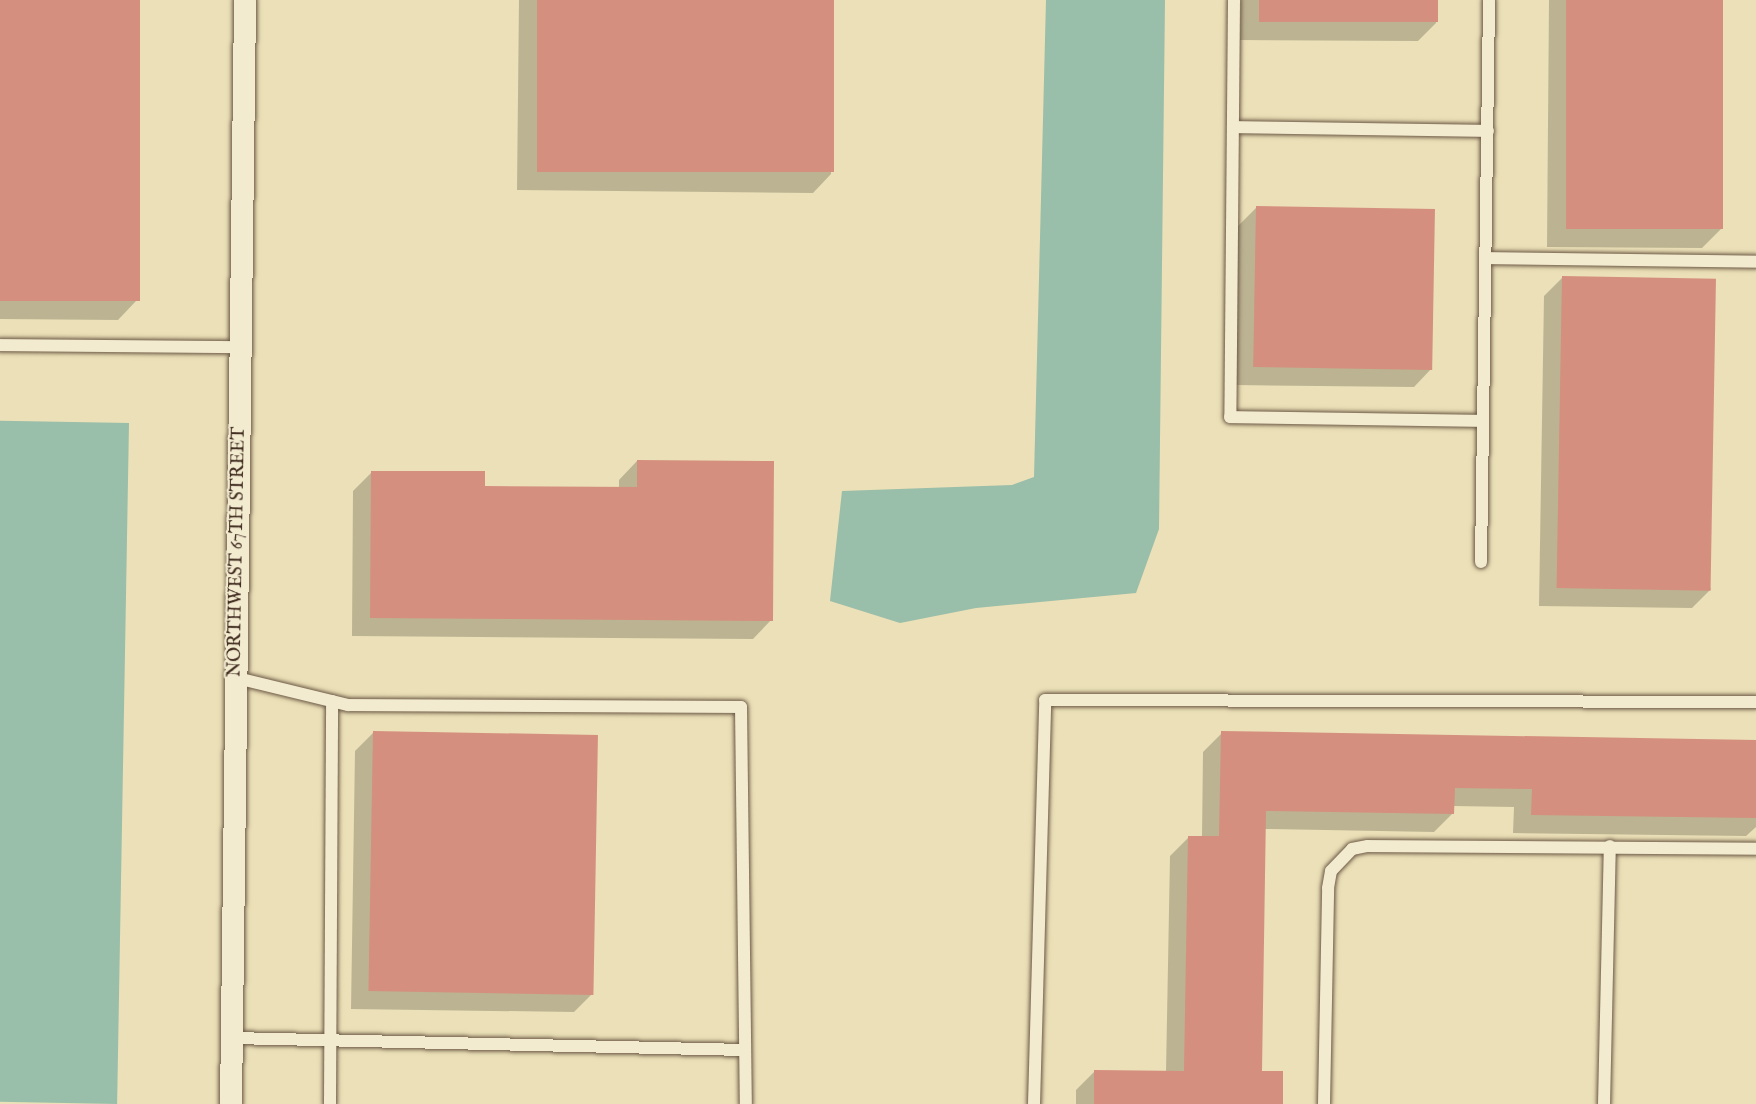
<!DOCTYPE html>
<style>
body{margin:0}
#map{position:relative;width:1756px;height:1104px;overflow:hidden;background:#ebe0b7;font-family:"IM FELL English",serif}
div>[style]{position:absolute}
[style*='--x']{left:calc(var(--x)*1px);top:calc(var(--y)*1px);width:calc(var(--w)*1px);rotate:calc(var(--a)*1deg)}
.water>*{inset:0;background:#99bea9;transform-origin:0 0}
.shadow>*{inset:0;background:#0003}
.building>*{inset:0;background:#d58f7e;transform-origin:0 0}
.roads{filter:drop-shadow(0 0 2px #6b5845) drop-shadow(0 0 2px #6b5845)}
.lane>*{height:12px;margin:-6px;padding:0 6px;transform-origin:6px;border-radius:6px;background:#f2ebd0}
.street>*{height:22px;margin:-11px;padding:0 11px;transform-origin:11px;border-radius:11px;background:#f2ebd0}
span{translate:-50% -50%;white-space:nowrap;text-align:center;line-height:1.15;-webkit-text-stroke:4.5px #f2ebd0;paint-order:stroke}
.street-label{font-size:18px;color:#402b1f}
</style>
<div id="map">
<div class="water">
<div style="clip-path:polygon(1046px 0,1165px 0,1159px 529px,1136px 593px,976px 608px,900px 623px,830px 601px,842px 491px,1012px 485px,1034px 477px)"></div>
<div style="left:129px;top:423px;width:681px;height:129px;rotate:91deg"></div>
</div>
<div class="shadow">
<div style="clip-path:polygon(0 0,138px 0,136px 301px,118px 320px,0 319px)"></div>
<div style="clip-path:polygon(519px 0,833px 0,831px 174px,813px 193px,517px 190px)"></div>
<div style="clip-path:polygon(1241px 0,1437px 0,1436px 23px,1418px 41px,1240px 40px)"></div>
<div style="clip-path:polygon(1549px 0,1722px 0,1721px 229px,1702px 248px,1547px 247px)"></div>
<div style="clip-path:polygon(1256px 208px,1432px 368px,1414px 387px,1236px 385px,1238px 226px)"></div>
<div style="clip-path:polygon(1563px 277px,1711px 589px,1692px 608px,1539px 606px,1544px 296px)"></div>
<div style="clip-path:polygon(637px 461px,771px 620px,753px 639px,352px 636px,353px 491px,372px 472px,483px 487px,619px 489px,619px 480px)"></div>
<div style="clip-path:polygon(373px 733px,593px 993px,574px 1012px,351px 1009px,355px 751px)"></div>
<div style="clip-path:polygon(1222px 733px,1756px 742px,1756px 827px,1746px 836px,1513px 833px,1514px 807px,1453px 806px,1453px 813px,1434px 832px,1265px 829px,1260px 1072px,1281px 1104px,1076px 1104px,1076px 1090px,1095px 1071px,1166px 1072px,1170px 856px,1189px 837px,1202px 837px,1203px 752px)"></div>
</div>
<div class="building">
<div style="left:0;top:0;width:140px;height:301px"></div>
<div style="left:537px;top:0;width:297px;height:172px"></div>
<div style="left:1259px;top:0;width:179px;height:22px"></div>
<div style="left:1566px;top:0;width:157px;height:229px"></div>
<div style="left:1256px;top:206px;width:179px;height:161px;rotate:1deg"></div>
<div style="left:1562px;top:276px;width:154px;height:312px;rotate:1deg"></div>
<div style="clip-path:polygon(637px 460px,774px 461px,773px 621px,370px 618px,371px 471px,485px 471px,485px 486px,637px 487px)"></div>
<div style="left:373px;top:731px;width:225px;height:260px;rotate:1deg"></div>
<div style="clip-path:polygon(1221px 731px,1756px 740px,1756px 818px,1531px 815px,1532px 789px,1455px 788px,1454px 814px,1266px 811px,1262px 1071px,1283px 1071px,1283px 1104px,1094px 1104px,1094px 1070px,1184px 1071px,1188px 836px,1219px 836px)"></div>
</div>
<div class="roads">
<div class="lane">
<div style="--x:1234;--y:0;--w:417;--a:90.5"></div>
<div style="--x:1230;--y:417;--w:253;--a:0.9"></div>
<div style="--x:1233;--y:127;--w:255;--a:0.9"></div>
<div style="--x:1486;--y:258;--w:270;--a:0.8"></div>
<div style="--x:0;--y:345;--w:240;--a:0.5"></div>
<div style="--x:1481;--y:562;--w:562;--a:-89.18"></div>
<div style="--x:237;--y:678;--w:114;--a:13.7"></div>
<div style="--x:348;--y:705;--w:393;--a:0.3"></div>
<div style="--x:741;--y:707;--w:397;--a:89.3"></div>
<div style="--x:232;--y:1038;--w:513;--a:1.34"></div>
<div style="--x:330;--y:1104;--w:403;--a:-89.7"></div>
<div style="--x:1034;--y:1104;--w:404;--a:-88.4"></div>
<div style="--x:1045;--y:700;--w:711;--a:0.16"></div>
<div style="--x:1324;--y:1104;--w:216;--a:-88.9"></div>
<div style="--x:1328;--y:888;--w:17;--a:-80"></div>
<div style="--x:1331;--y:871;--w:30;--a:-46"></div>
<div style="--x:1352;--y:849;--w:16;--a:-11"></div>
<div style="--x:1368;--y:846;--w:388;--a:0.4"></div>
<div style="--x:1604;--y:1104;--w:258;--a:-88.7"></div>
</div>
<div class="street">
<div style="--x:231;--y:1104;--w:1104;--a:-89.27"></div>
</div>
</div>
<div class="street-label">
<span style="left:238px;top:552px;rotate:-89deg">NORTHWEST 67TH STREET</span>
</div>
</div>
